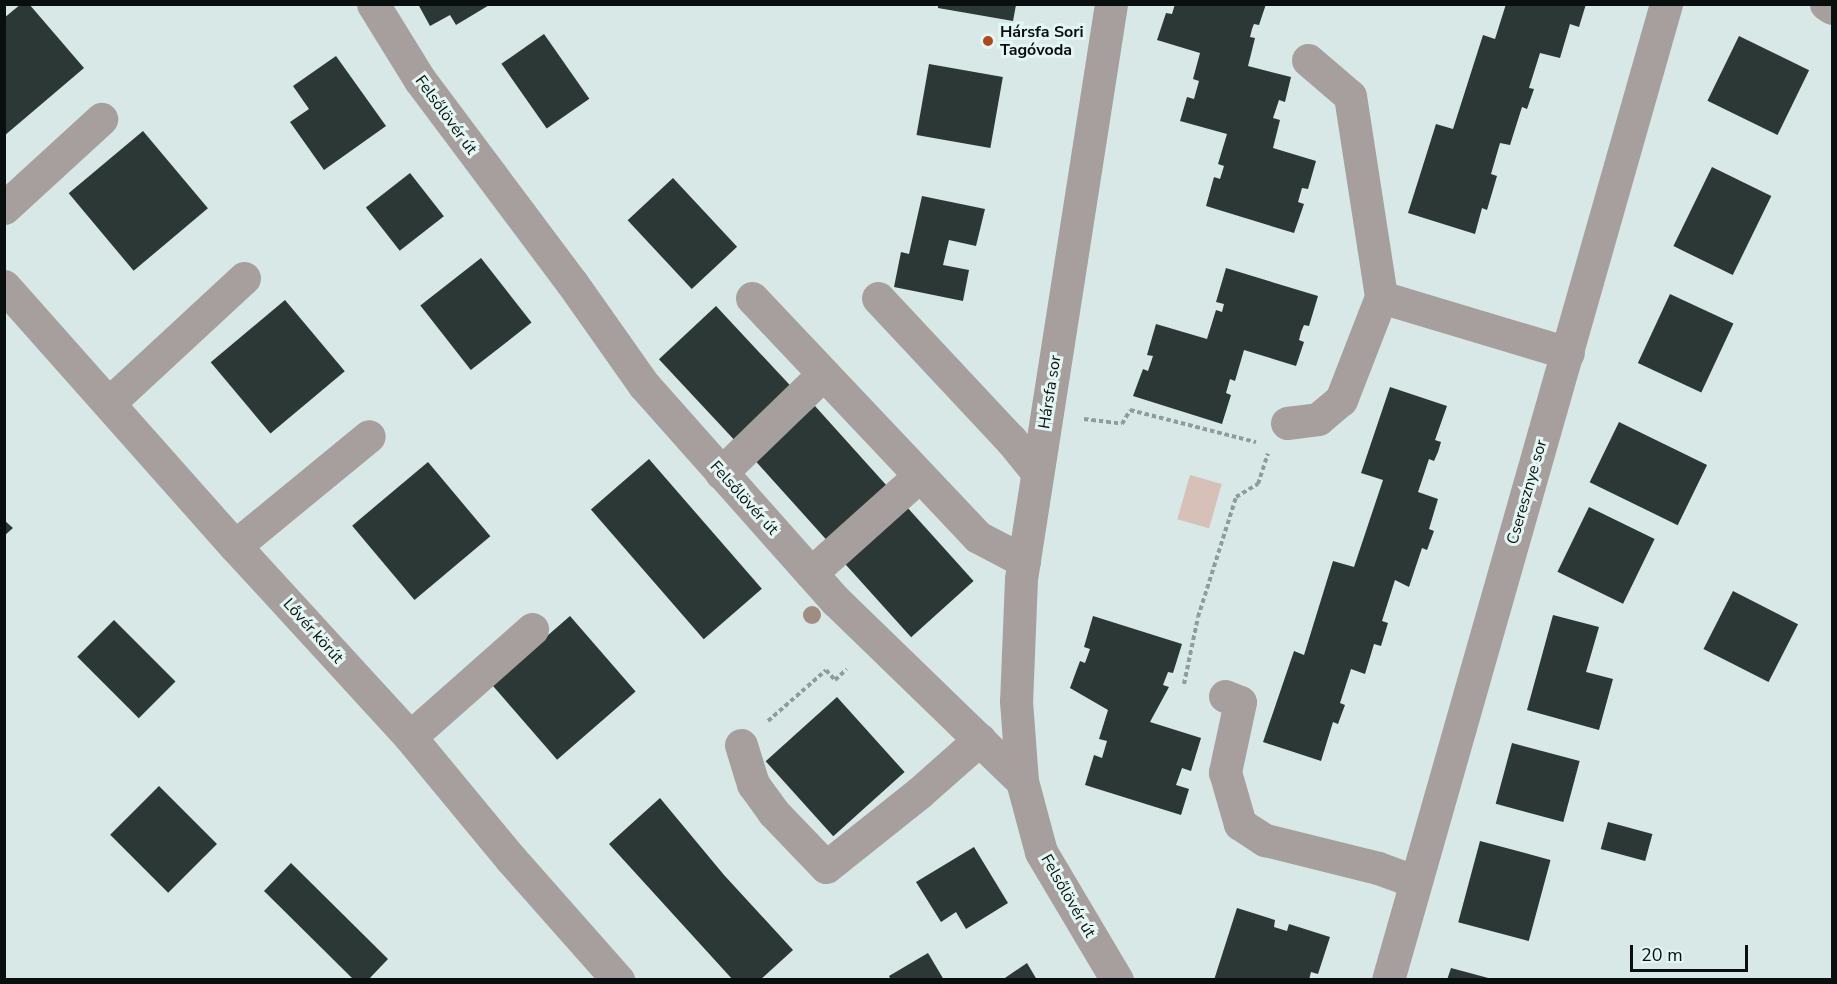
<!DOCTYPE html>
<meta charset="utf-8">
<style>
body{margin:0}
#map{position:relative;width:1837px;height:984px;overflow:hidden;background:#d7e8e6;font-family:"Nunito Sans",sans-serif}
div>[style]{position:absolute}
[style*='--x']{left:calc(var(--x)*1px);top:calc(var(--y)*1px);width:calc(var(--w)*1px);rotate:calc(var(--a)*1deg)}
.green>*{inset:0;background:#d7c0b8;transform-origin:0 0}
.building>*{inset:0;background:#2b3836;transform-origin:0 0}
.path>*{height:4px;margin-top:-2px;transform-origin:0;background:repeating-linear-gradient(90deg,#8f9c9a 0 4.5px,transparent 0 7.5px)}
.minor>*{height:33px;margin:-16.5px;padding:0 16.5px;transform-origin:16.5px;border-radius:16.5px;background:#a69f9d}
.trees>*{width:18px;height:18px;margin:-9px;border-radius:50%;background:#a18c81}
.dots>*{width:16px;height:16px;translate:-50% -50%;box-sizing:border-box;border:3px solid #e4f6f3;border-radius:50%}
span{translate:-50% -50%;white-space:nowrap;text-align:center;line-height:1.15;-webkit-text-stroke:6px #e4f6f3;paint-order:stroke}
.poi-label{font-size:16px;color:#090f0e;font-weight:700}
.left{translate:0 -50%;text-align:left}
.street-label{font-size:16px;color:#090f0e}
.frame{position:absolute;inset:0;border:6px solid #090f0e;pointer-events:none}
.scale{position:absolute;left:1630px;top:945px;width:118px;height:27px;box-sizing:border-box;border:3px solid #090f0e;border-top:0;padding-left:8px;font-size:18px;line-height:21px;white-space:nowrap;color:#090f0e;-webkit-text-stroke:4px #e4f6f3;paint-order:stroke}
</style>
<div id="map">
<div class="green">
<div style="left:1190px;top:475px;width:33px;height:46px;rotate:16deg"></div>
</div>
<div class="building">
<div style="clip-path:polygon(21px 4px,29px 4px,84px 68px,4px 136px,4px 18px)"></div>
<div style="clip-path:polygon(418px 4px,491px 4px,456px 25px,450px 15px,430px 26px)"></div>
<div style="clip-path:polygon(1175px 4px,1266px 4px,1259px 25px,1254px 24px,1252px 29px,1250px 37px,1255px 38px,1248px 66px,1291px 77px,1285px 102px,1279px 100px,1273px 118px,1280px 120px,1273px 148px,1316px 161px,1308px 189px,1302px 188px,1298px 202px,1304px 204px,1294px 233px,1206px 206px,1214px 177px,1220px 179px,1224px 166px,1218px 164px,1227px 134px,1180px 121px,1187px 97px,1194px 99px,1199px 81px,1193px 79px,1200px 53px,1157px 40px,1166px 13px,1172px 14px)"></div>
<div style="clip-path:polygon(1506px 4px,1586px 4px,1579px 27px,1570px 24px,1560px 58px,1540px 53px,1529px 88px,1534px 89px,1527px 109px,1522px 107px,1510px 145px,1500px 143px,1491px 174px,1497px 176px,1487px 210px,1482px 208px,1475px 234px,1408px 213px,1436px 124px,1453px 129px,1483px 35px,1495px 39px)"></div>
<div style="clip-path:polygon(938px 5px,1016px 5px,1013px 21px,938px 8px)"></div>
<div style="left:544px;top:34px;width:79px;height:52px;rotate:55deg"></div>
<div style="left:1739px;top:36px;width:78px;height:72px;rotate:26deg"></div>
<div style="clip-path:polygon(336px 56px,386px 126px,324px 170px,290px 122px,309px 109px,293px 86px)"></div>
<div style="left:929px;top:64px;width:75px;height:72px;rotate:10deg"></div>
<div style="left:143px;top:131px;width:101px;height:97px;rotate:50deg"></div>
<div style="left:1712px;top:167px;width:66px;height:88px;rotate:26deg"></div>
<div style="left:410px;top:173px;width:55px;height:56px;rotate:52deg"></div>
<div style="left:673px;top:178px;width:94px;height:62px;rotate:47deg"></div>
<div style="clip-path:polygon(922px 196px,985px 209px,976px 246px,949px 240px,943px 265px,969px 270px,963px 301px,894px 287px,901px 252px,909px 254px)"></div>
<div style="left:481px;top:258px;width:82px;height:77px;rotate:52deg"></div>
<div style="clip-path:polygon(1226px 268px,1318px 296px,1309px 326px,1304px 325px,1301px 332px,1299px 340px,1304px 342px,1296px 366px,1244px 350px,1235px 381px,1230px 379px,1226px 393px,1231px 395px,1222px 424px,1133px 396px,1143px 369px,1148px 371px,1153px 356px,1147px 355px,1156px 324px,1207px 339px,1216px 310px,1222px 312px,1224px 304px,1216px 302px)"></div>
<div style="left:1670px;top:294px;width:70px;height:76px;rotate:25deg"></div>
<div style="left:285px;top:300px;width:93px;height:97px;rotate:50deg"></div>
<div style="left:716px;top:306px;width:114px;height:78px;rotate:47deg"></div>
<div style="clip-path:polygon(1390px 387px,1447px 406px,1435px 440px,1441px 442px,1438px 452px,1434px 461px,1429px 459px,1418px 492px,1438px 499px,1429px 529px,1434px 531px,1427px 550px,1422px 548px,1409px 587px,1395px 580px,1382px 621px,1388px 623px,1381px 646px,1374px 644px,1365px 674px,1351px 669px,1340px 703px,1345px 705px,1342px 713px,1338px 724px,1333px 722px,1321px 761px,1263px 742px,1294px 651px,1304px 655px,1333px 561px,1354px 567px,1383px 480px,1361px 473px)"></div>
<div style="left:815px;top:406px;width:108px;height:81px;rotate:48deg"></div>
<div style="left:1619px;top:422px;width:98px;height:67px;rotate:26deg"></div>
<div style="left:649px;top:459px;width:172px;height:77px;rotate:49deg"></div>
<div style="left:428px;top:462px;width:97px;height:99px;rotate:50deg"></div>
<div style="left:906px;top:506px;width:101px;height:84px;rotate:48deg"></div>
<div style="left:1589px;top:507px;width:73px;height:72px;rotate:26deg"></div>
<div style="clip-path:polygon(4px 520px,13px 528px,4px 536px)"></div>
<div style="left:1733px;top:591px;width:73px;height:65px;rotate:27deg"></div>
<div style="clip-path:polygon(1553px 615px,1599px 627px,1586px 672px,1613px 679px,1599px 730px,1527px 710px)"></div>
<div style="left:570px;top:616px;width:100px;height:104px;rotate:49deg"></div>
<div style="clip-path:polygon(1093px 616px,1182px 644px,1173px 673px,1168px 672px,1163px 685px,1169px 687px,1150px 722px,1201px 738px,1191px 771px,1182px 768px,1176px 785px,1189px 789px,1181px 815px,1085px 785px,1094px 755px,1102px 758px,1107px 741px,1099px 739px,1108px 710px,1070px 688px,1080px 661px,1085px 663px,1090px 649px,1084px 647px)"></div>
<div style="left:114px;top:620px;width:87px;height:52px;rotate:45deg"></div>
<div style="left:837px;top:697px;width:101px;height:96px;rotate:48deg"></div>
<div style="left:1512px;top:743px;width:70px;height:63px;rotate:15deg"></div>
<div style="left:159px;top:786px;width:82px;height:69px;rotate:45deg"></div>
<div style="clip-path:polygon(660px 798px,724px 875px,793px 950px,760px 980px,733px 980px,609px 844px)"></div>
<div style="left:1608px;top:822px;width:46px;height:28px;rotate:15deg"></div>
<div style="left:1480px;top:841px;width:73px;height:84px;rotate:15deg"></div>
<div style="clip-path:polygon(974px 847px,1008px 903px,966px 929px,956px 912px,941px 922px,916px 882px)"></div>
<div style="clip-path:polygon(291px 863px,388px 959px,368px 980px,354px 980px,264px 891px)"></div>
<div style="clip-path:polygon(1237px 908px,1275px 920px,1274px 927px,1287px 931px,1289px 924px,1330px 937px,1318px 974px,1311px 972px,1309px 980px,1214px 980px)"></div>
<div style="clip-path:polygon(928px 953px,944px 980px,891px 980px,889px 976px)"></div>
<div style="clip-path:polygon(1027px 963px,1037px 980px,1002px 980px)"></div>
<div style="clip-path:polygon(1451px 968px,1492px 979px,1492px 980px,1447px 980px)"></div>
</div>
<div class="path">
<div style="--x:1084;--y:419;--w:38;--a:7"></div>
<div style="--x:1122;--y:424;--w:16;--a:-60"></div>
<div style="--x:1130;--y:410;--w:130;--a:14.3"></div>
<div style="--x:1184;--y:684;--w:68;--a:-78.2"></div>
<div style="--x:1198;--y:617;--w:126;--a:-72.4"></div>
<div style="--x:1236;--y:497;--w:26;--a:-31"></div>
<div style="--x:1258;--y:484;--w:32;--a:-72"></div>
<div style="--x:768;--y:721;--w:77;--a:-41.3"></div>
<div style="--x:826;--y:670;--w:13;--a:48"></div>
<div style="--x:835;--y:680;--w:16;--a:-43"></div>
</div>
<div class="minor">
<div style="--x:373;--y:4;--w:89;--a:58.3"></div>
<div style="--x:420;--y:80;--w:254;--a:53.2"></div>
<div style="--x:572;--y:283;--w:125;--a:54.8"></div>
<div style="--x:644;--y:385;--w:289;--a:48.4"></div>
<div style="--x:836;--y:601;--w:259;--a:44.1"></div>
<div style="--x:1111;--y:4;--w:582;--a:98.9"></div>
<div style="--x:1021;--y:579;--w:122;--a:92.3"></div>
<div style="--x:1016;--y:701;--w:80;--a:85.7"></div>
<div style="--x:1022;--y:781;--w:73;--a:75"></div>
<div style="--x:1041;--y:852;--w:149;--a:59.3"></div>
<div style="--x:1826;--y:4;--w:7;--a:34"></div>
<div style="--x:1308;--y:60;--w:55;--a:40.6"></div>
<div style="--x:1350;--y:96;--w:203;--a:81.2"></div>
<div style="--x:1381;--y:297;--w:195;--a:16.7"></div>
<div style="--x:4;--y:208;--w:132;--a:-42.5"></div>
<div style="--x:4;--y:286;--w:348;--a:48.4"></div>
<div style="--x:235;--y:546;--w:259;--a:47.5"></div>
<div style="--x:410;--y:737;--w:158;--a:50.4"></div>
<div style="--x:511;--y:859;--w:162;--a:48.5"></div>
<div style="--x:752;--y:298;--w:329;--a:46.6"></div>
<div style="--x:978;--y:537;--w:52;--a:27.6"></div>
<div style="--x:878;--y:298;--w:195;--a:46.9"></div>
<div style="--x:1011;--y:440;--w:41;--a:50.9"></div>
<div style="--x:109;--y:403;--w:184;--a:-42.8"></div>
<div style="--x:1287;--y:423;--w:31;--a:-7"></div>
<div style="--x:1318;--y:419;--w:30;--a:-40"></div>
<div style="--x:1341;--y:400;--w:110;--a:-68.8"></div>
<div style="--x:721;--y:473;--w:141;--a:-44.1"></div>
<div style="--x:235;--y:546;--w:173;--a:-39.4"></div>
<div style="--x:811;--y:573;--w:145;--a:-41.9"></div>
<div style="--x:1225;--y:696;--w:16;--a:22"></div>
<div style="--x:1240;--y:702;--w:72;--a:102.1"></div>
<div style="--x:1225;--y:772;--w:54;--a:73.9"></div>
<div style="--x:1240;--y:824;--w:30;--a:33"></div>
<div style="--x:1265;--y:840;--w:116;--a:13.9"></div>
<div style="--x:1378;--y:868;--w:38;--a:20"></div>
<div style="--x:410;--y:737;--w:163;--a:-41.5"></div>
<div style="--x:741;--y:745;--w:41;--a:72.9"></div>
<div style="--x:753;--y:784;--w:34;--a:54"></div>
<div style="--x:773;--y:812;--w:76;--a:46.1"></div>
<div style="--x:826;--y:867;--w:119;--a:-38.5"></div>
<div style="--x:919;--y:793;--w:81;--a:-41.5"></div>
<div style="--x:1388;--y:980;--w:1015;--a:-74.1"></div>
</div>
<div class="trees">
<div style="left:812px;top:615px"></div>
</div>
<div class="dots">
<div style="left:988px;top:41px;background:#ae481f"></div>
</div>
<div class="poi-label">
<span class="left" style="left:1000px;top:41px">Hársfa Sori<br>Tagóvoda</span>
</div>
<div class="street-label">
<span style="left:446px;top:115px;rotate:54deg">Felsőlövér út</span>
<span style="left:1050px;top:392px;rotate:-81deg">Hársfa sor</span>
<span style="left:1527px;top:492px;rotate:-74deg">Cseresznye sor</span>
<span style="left:744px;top:498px;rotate:48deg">Felsőlövér út</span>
<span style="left:313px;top:631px;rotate:48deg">Lővér körút</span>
<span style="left:1068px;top:896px;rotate:60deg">Felsőlövér út</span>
</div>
<div class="frame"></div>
<div class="scale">20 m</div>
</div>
